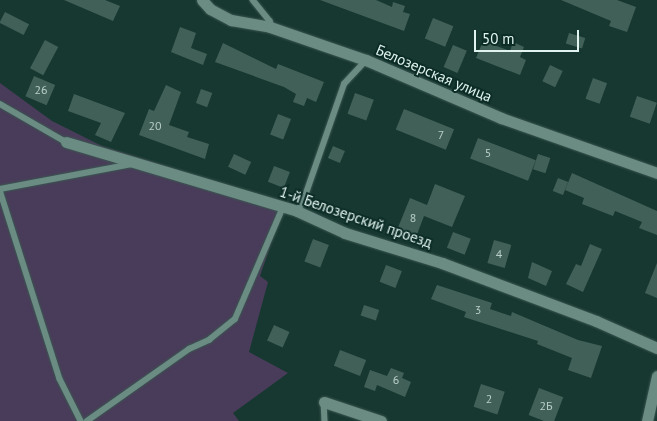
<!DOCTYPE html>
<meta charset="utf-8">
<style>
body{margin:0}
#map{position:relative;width:657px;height:421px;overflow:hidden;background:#173830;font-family:"PT Sans",sans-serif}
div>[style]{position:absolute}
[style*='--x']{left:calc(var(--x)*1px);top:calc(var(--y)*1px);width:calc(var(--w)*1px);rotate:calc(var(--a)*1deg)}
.green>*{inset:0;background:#493c5a}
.building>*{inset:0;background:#406058;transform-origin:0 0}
.roads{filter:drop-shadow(0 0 1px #3a5650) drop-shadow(0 0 1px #3a5650)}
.service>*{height:5.5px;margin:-2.75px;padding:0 2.75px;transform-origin:2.75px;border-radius:2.75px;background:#6a8c83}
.minor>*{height:11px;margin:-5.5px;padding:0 5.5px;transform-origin:5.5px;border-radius:5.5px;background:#6a8c83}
span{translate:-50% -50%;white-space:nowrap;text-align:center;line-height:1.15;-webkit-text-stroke:4px #0c2d26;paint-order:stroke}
.number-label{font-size:12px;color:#b9cec8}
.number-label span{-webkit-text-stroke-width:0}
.street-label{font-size:15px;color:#e1f3ee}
.scale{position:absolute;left:474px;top:30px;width:105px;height:22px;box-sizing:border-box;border:2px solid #e1f3ee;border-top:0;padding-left:6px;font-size:15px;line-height:18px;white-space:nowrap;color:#e1f3ee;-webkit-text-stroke:4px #0c2d26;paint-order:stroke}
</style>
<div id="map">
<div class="green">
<div style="clip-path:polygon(0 83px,52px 121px,102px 146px,285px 203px,260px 276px,268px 282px,249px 352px,288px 373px,233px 413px,239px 421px,0 421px)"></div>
</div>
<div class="building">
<div style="clip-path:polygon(64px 0,105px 0,120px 6px,113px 21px)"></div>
<div style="clip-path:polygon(320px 0,376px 0,392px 7px,393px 2px,405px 6px,403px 12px,410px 14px,404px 31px)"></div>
<div style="clip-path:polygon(561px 0,617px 0,636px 7px,627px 32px,609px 26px,611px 21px)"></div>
<div style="left:5px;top:12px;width:27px;height:12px;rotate:27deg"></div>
<div style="left:433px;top:18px;width:22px;height:22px;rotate:22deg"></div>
<div style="clip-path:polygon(180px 27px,196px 33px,191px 48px,207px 54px,203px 65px,171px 52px)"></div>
<div style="left:569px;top:33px;width:17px;height:11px;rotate:17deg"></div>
<div style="left:45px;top:40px;width:15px;height:32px;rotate:28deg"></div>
<div style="clip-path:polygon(483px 41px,510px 51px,513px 42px,524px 47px,520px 57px,526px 60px,520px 75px,476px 58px)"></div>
<div style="clip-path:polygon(223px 43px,276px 69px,278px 64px,324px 82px,316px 102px,307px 98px,304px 106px,293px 102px,296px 94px,284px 87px,215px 62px)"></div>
<div style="left:453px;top:45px;width:15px;height:24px;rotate:23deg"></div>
<div style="left:550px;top:65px;width:14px;height:18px;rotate:25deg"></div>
<div style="left:34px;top:76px;width:23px;height:22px;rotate:23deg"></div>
<div style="left:593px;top:78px;width:15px;height:22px;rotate:20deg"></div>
<div style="clip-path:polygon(166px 85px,181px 92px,169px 125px,189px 132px,187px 137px,209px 144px,205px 159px,139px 135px,149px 109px,154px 111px)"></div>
<div style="left:201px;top:89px;width:12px;height:15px;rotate:20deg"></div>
<div style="left:355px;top:93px;width:20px;height:22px;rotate:20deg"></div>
<div style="clip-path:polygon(74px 94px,125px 113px,111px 142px,95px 135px,101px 123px,68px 111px)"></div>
<div style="left:637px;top:96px;width:21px;height:22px;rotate:19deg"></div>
<div style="left:404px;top:109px;width:54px;height:22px;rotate:22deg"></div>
<div style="left:278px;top:114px;width:14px;height:22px;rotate:21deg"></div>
<div style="left:478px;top:138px;width:62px;height:22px;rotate:21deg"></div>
<div style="left:333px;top:146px;width:13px;height:13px;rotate:23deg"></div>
<div style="left:234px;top:154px;width:19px;height:14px;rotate:25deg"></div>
<div style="left:538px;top:154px;width:13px;height:16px;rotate:18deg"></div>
<div style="left:274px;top:166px;width:17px;height:17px;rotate:21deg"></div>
<div style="clip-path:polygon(572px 173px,657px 211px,657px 235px,639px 228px,642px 222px,615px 211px,613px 216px,582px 204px,584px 198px,565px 190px)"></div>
<div style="left:558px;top:178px;width:11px;height:14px;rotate:22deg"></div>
<div style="clip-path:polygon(435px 184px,465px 196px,452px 227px,424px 216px,416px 237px,397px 230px,410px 198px,427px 205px)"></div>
<div style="left:453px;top:232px;width:19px;height:17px;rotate:21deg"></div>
<div style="left:313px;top:239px;width:17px;height:24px;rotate:21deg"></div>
<div style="left:494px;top:240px;width:18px;height:24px;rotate:16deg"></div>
<div style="clip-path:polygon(590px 244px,602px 249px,583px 292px,566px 284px,576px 264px,581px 266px)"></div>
<div style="clip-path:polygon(532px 262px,552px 271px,546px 286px,528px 278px)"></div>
<div style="clip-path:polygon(657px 263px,657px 298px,645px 293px)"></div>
<div style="left:386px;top:265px;width:17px;height:18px;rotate:21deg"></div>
<div style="clip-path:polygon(437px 285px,492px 303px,490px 309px,511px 316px,512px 312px,578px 340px,602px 346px,591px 378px,568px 370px,572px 358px,537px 344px,538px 341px,464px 317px,466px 312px,431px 299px)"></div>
<div style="left:364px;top:305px;width:16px;height:11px;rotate:18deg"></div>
<div style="left:274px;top:325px;width:17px;height:17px;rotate:24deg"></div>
<div style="left:340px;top:350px;width:28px;height:17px;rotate:21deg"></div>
<div style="clip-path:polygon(391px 368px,404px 373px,402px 378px,411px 382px,405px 397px,377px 385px,375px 391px,364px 387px,370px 370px,387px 376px)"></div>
<div style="left:481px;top:384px;width:25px;height:24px;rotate:18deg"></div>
<div style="left:539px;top:388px;width:26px;height:29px;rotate:21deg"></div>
</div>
<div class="roads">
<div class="service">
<div style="--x:253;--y:0;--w:27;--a:51"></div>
<div style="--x:270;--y:21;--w:6;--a:90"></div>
<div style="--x:0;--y:104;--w:76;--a:29.9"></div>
<div style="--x:0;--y:189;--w:134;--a:-10.7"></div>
<div style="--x:0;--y:190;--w:198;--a:72.4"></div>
<div style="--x:60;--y:379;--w:47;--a:63.4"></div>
<div style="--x:297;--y:211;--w:11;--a:-56"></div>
<div style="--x:303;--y:202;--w:125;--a:-70.8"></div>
<div style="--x:344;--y:84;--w:33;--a:-47"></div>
<div style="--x:324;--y:402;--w:19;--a:87"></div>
<div style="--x:87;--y:421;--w:125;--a:-35.2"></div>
<div style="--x:189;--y:349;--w:22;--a:-24"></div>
<div style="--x:209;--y:340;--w:33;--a:-39"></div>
<div style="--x:235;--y:319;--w:122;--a:-66.8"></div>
</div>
<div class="minor">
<div style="--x:202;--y:0;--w:12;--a:48"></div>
<div style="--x:210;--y:9;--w:24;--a:28"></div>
<div style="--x:231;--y:20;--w:40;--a:10"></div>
<div style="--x:270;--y:27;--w:102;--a:19"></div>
<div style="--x:366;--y:60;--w:147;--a:23.2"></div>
<div style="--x:501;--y:118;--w:165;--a:19.4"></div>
<div style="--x:66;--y:142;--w:241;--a:16.6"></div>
<div style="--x:297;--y:211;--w:53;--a:24.6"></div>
<div style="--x:345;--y:233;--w:102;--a:17.2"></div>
<div style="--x:442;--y:263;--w:165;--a:20.6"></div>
<div style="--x:596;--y:321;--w:67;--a:23.9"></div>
<div style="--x:324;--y:402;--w:60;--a:18.4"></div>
<div style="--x:647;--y:421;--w:46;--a:-77.5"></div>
</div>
</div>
<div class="number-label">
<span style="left:41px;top:90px">26</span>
<span style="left:155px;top:126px">20</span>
<span style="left:441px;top:135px">7</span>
<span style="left:488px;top:153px">5</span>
<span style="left:413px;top:218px">8</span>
<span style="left:499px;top:254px">4</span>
<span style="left:478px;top:310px">3</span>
<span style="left:396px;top:380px">6</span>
<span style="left:489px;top:399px">2</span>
<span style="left:546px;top:406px">2Б</span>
</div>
<div class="street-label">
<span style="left:434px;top:73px;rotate:23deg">Белозерская улица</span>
<span style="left:356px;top:217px;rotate:19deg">1-й Белозерский проезд</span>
</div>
<div class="scale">50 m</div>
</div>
